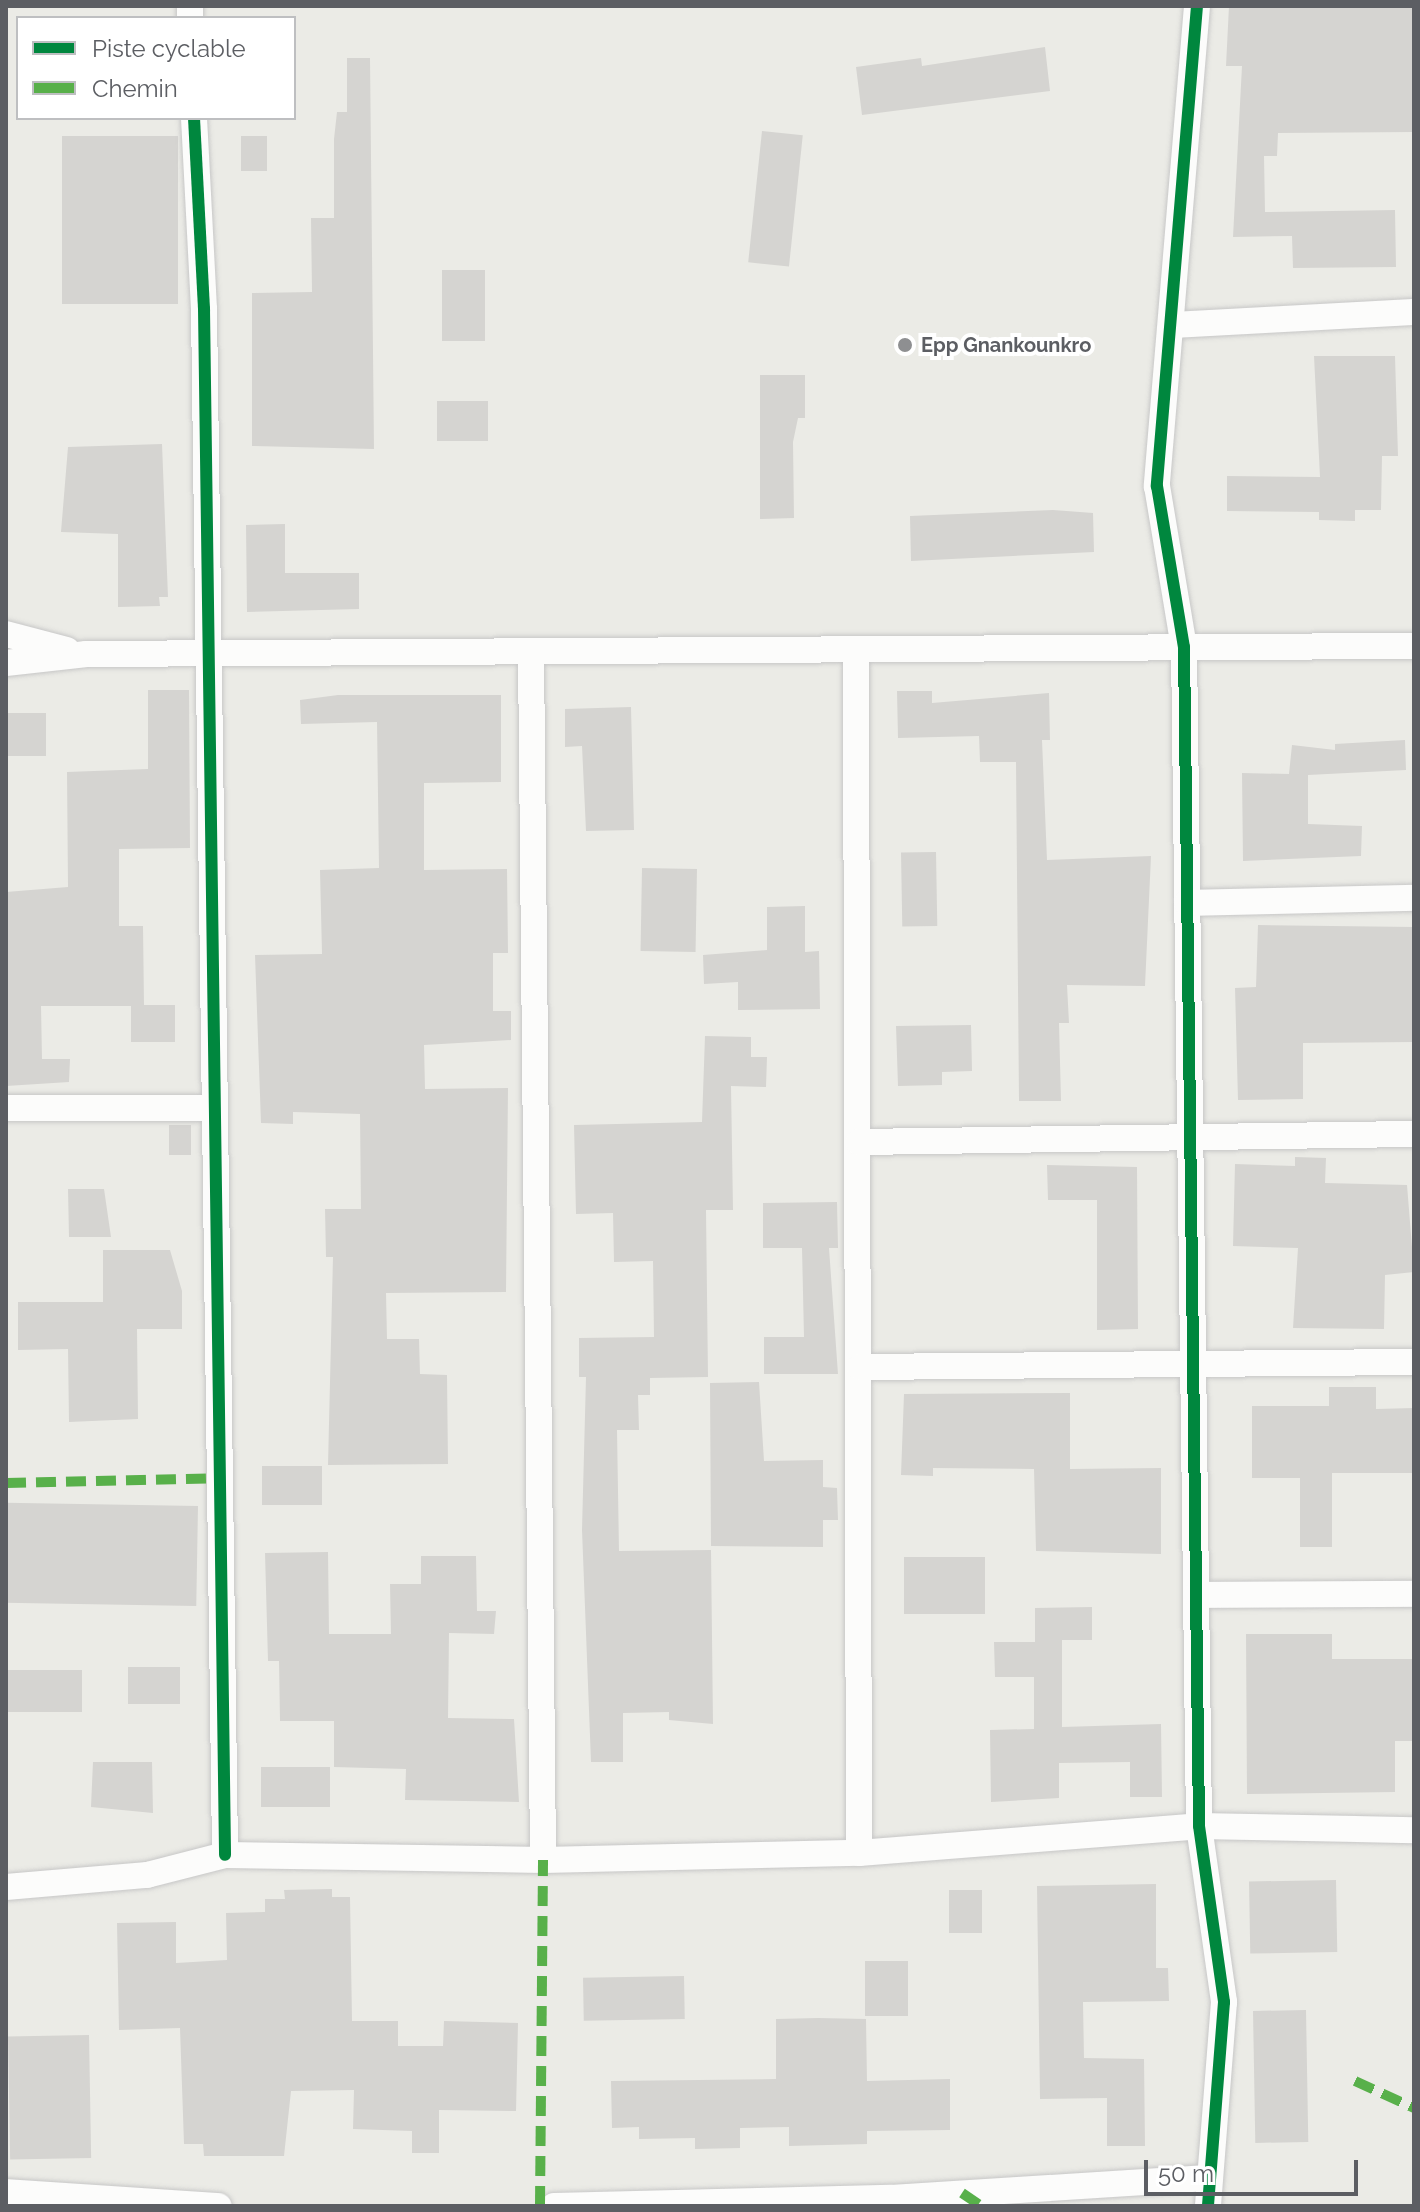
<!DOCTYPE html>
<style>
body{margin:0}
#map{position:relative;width:1420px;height:2212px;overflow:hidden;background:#ebebe6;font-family:Raleway,sans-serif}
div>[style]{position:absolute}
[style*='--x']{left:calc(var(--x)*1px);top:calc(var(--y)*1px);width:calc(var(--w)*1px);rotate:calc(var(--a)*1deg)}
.building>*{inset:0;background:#d5d4d1;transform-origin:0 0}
.roads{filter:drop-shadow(0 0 2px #c7c7c7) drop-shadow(0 0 2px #c7c7c7)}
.street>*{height:26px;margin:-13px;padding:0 13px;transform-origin:13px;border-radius:13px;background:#fcfcfb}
.quiet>*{height:10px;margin-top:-5px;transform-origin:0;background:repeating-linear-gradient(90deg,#58b04a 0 20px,transparent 0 30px)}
.cycleway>*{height:12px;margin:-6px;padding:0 6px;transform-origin:6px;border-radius:6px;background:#00873e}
.dots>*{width:22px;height:22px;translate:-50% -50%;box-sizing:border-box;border:4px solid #fff;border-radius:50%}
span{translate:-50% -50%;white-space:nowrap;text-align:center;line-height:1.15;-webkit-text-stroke:8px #fff;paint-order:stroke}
.poi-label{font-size:20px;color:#5c5e63;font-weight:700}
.left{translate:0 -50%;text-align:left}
.frame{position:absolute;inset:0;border:8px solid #5c5e63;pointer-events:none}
.legend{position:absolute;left:16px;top:16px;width:280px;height:104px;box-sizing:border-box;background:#fff;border:2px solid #bebfc1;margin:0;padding:10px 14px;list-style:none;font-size:24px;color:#5c5e63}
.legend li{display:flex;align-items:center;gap:16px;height:40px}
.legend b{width:40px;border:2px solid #bebfc1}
.scale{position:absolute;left:1144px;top:2160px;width:214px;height:36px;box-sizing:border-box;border:4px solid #5c5e63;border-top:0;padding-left:10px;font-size:24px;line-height:28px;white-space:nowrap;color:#5c5e63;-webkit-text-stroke:6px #fff;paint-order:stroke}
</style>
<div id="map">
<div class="building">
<div style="clip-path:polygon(1229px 6px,1414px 6px,1414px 132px,1278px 133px,1277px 156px,1264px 156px,1265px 212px,1395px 210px,1396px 267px,1293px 268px,1292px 236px,1233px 237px,1242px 66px,1226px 66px)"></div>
<div style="clip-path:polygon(1045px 47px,1050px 91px,862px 115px,856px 67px,921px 58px,922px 66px)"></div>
<div style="clip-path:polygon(347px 58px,370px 58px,374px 449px,252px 446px,252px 293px,312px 292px,311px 218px,334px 218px,334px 139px,337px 112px,347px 112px)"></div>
<div style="left:762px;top:131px;width:41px;height:132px;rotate:6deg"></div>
<div style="left:178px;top:136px;width:168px;height:116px;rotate:90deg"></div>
<div style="left:241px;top:136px;width:26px;height:35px"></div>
<div style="left:442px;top:270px;width:43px;height:71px"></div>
<div style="clip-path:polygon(1314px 356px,1395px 356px,1398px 456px,1382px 456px,1381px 510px,1355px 510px,1355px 521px,1319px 520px,1319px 512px,1227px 511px,1227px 476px,1320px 477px)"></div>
<div style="clip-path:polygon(760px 375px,805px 375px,805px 418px,798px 418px,793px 442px,794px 518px,760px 519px)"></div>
<div style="left:488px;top:401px;width:40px;height:51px;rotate:90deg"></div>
<div style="clip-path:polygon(162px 444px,168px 597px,159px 597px,160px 606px,118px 607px,118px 534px,61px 532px,68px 447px)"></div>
<div style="clip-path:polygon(1053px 510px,1093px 513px,1094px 552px,911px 561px,910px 516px)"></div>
<div style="clip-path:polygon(285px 524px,285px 573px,359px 573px,359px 609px,247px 612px,246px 525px)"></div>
<div style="clip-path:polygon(148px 690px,189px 690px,190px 848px,119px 849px,119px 926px,143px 926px,144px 1005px,175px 1005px,175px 1042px,131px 1042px,131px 1006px,41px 1006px,42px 1059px,70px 1059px,69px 1082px,6px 1086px,6px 892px,68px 887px,67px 772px,148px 769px)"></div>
<div style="clip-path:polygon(897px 691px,932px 691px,932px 703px,1049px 693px,1050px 740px,1042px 740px,1047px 860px,1151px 856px,1145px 986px,1067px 985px,1069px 1023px,1059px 1023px,1061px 1101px,1019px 1101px,1016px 762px,980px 762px,979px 736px,898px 738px)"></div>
<div style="clip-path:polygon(338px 695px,501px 695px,501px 782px,424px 783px,424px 870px,507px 869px,508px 953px,493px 953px,493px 1011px,511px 1011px,511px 1040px,424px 1045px,425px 1089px,508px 1088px,506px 1292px,386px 1293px,387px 1339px,419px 1339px,420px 1374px,447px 1375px,448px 1464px,328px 1465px,333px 1257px,326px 1257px,325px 1209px,361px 1209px,360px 1114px,293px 1112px,293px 1124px,261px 1123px,255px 955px,322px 954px,320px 870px,379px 868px,377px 722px,301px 724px,300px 700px)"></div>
<div style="clip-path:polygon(631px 707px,634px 830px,586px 831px,582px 746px,565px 747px,565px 709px)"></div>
<div style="left:6px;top:713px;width:40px;height:43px"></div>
<div style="clip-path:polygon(1405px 740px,1406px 770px,1308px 775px,1308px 824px,1362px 826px,1361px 856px,1243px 861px,1242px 773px,1289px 774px,1292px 745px,1335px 750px,1335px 744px)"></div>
<div style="left:936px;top:852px;width:74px;height:35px;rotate:89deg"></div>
<div style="left:642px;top:868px;width:55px;height:83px;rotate:1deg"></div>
<div style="clip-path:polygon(805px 906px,805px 952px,819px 951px,820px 1009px,738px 1010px,738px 982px,704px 984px,703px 955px,767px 950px,767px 907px)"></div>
<div style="clip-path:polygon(1258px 925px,1414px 927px,1414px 1042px,1303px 1043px,1303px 1099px,1238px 1100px,1235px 988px,1256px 987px)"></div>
<div style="clip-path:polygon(971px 1025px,972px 1071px,942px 1072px,942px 1085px,898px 1086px,896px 1026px)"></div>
<div style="clip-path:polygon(705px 1036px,751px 1037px,751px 1057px,767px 1057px,766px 1087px,731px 1086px,733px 1210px,706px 1210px,708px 1377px,650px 1378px,650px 1395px,638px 1395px,639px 1430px,617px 1430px,619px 1551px,711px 1550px,713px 1724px,669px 1720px,669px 1712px,623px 1713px,623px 1762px,591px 1762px,582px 1530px,586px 1377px,579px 1377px,579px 1338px,654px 1337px,653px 1261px,614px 1262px,613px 1213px,576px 1214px,574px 1125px,702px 1122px)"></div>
<div style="left:169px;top:1125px;width:22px;height:30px"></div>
<div style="clip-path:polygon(1295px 1157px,1326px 1158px,1325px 1183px,1407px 1185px,1414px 1272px,1385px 1275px,1384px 1329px,1293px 1328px,1298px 1248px,1233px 1246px,1235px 1164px,1295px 1166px)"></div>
<div style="clip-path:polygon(1047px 1165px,1137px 1167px,1138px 1329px,1097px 1330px,1097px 1200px,1048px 1200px)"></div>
<div style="clip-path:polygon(68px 1189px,104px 1189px,111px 1237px,69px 1237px)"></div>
<div style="clip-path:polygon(837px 1202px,838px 1248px,829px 1248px,838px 1374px,764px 1374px,764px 1337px,804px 1337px,802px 1248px,763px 1248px,763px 1203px)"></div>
<div style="clip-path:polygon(103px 1250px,170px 1250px,182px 1291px,182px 1329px,137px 1329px,138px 1419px,69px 1422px,68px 1349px,18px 1350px,18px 1302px,103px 1302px)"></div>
<div style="clip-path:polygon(759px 1382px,764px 1461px,823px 1460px,823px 1487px,837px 1488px,838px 1520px,823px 1520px,823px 1547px,711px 1546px,710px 1383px)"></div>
<div style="clip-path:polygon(1329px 1387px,1376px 1387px,1376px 1409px,1414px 1408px,1414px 1473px,1332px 1473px,1332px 1547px,1300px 1547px,1300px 1478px,1252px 1478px,1252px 1406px,1329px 1406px)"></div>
<div style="clip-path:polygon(1070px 1393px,1070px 1469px,1161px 1468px,1161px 1554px,1036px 1551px,1034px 1469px,933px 1468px,933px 1476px,901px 1475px,904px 1394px)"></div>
<div style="left:322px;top:1466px;width:39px;height:60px;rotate:90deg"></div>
<div style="left:198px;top:1506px;width:100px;height:192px;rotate:91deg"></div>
<div style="clip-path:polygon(328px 1552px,329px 1634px,391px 1634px,390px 1584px,421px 1584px,421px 1556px,476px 1556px,477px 1611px,496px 1611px,494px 1634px,449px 1633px,448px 1718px,514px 1719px,519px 1802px,405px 1800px,406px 1769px,334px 1767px,334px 1721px,280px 1721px,279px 1661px,268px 1661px,265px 1553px)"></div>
<div style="left:904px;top:1557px;width:81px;height:57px"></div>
<div style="clip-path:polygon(1092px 1607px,1092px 1640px,1062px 1640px,1062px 1727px,1161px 1724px,1162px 1797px,1130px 1797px,1130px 1762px,1059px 1763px,1059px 1798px,991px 1802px,990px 1730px,1034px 1729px,1034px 1677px,995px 1677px,994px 1642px,1035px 1642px,1035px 1608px)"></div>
<div style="clip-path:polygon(1246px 1634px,1332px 1634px,1332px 1659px,1414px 1659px,1414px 1741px,1395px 1741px,1395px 1792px,1247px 1794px)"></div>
<div style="left:180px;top:1667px;width:37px;height:52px;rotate:90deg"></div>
<div style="left:82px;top:1670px;width:42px;height:76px;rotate:90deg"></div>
<div style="clip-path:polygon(93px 1762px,152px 1762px,153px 1813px,91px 1807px)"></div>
<div style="left:330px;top:1767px;width:40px;height:69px;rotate:90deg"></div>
<div style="left:1336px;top:1880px;width:72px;height:87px;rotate:89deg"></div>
<div style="clip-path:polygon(1156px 1884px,1156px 1968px,1168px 1968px,1169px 2001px,1083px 2002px,1084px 2058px,1144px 2059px,1145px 2146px,1107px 2146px,1107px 2098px,1040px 2099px,1037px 1886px)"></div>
<div style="clip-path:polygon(332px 1889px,332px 1897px,350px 1897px,352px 2021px,398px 2021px,398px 2046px,443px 2046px,444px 2021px,518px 2023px,516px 2111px,439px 2110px,439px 2153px,412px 2153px,412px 2131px,353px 2129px,354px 2090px,291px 2091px,284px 2156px,204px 2156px,203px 2144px,184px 2144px,180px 2028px,119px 2030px,117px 1923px,176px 1922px,176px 1963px,227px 1960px,226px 1913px,265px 1912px,265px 1899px,285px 1899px,284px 1890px)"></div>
<div style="left:949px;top:1890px;width:33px;height:43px"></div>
<div style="left:908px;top:1961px;width:55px;height:43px;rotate:90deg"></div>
<div style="left:684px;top:1976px;width:43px;height:101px;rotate:89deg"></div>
<div style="left:1306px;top:2010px;width:132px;height:53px;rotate:89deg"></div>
<div style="clip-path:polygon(818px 2018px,866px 2019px,867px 2081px,950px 2079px,950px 2130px,867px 2131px,867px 2144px,789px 2146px,789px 2127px,740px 2128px,740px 2148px,695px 2149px,695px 2138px,639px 2139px,639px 2127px,612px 2128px,611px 2081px,776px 2079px,776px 2019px)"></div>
<div style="left:89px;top:2035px;width:123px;height:81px;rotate:89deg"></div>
</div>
<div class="roads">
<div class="street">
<div style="--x:1197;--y:6;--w:482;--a:94.8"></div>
<div style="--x:1157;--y:486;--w:163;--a:80.5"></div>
<div style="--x:1184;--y:647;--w:1179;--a:89.27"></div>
<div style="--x:1199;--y:1826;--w:178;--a:81.9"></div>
<div style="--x:1224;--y:2002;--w:205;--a:94.5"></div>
<div style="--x:190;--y:18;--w:12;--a:-90"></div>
<div style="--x:194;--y:118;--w:191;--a:87"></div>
<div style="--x:204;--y:309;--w:1546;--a:89.22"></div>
<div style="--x:1172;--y:325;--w:242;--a:-3.1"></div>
<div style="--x:6;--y:634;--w:63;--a:14.7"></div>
<div style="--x:856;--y:649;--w:1204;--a:89.86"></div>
<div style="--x:531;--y:652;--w:1208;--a:89.43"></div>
<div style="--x:6;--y:663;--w:81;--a:-6.4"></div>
<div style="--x:86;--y:654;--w:1328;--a:-0.35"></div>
<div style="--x:1187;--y:903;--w:227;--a:-1.3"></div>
<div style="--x:6;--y:1108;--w:208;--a:0"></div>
<div style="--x:859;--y:1142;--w:555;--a:-0.83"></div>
<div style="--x:860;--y:1367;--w:554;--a:-0.52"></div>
<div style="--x:1196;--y:1595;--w:218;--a:-0.3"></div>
<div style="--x:6;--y:1887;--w:142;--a:-4.9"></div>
<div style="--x:147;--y:1875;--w:81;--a:-14.4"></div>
<div style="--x:225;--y:1855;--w:318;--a:0.9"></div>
<div style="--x:543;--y:1860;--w:316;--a:-1.3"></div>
<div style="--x:859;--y:1853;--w:341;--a:-4.5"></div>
<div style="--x:1199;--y:1826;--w:215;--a:1.1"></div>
<div style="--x:6;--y:2192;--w:213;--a:3.8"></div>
<div style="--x:554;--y:2206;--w:337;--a:-1.4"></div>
<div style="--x:891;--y:2198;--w:317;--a:-3.6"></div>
</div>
</div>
<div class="quiet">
<div style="--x:6;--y:6;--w:1;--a:0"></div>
<div style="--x:6;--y:1483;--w:213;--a:-1.3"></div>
<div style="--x:1355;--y:2081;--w:65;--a:24.6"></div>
<div style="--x:962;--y:2193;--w:23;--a:34"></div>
<div style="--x:540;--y:2206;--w:346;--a:-89.5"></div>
</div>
<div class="cycleway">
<div style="--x:1197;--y:6;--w:482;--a:94.8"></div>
<div style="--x:1157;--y:486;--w:163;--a:80.5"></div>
<div style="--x:1184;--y:647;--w:1179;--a:89.27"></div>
<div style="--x:1199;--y:1826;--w:178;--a:81.9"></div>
<div style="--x:1224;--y:2002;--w:205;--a:94.5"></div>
<div style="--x:194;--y:118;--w:191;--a:87"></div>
<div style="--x:204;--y:309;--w:1546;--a:89.22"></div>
</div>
<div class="dots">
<div style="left:905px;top:345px;background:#8e8f91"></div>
</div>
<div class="poi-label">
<span class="left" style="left:921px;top:345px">Epp Gnankounkro</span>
</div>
<div class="frame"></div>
<ul class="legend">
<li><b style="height:10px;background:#00873e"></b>Piste cyclable</li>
<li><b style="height:10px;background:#58b04a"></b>Chemin</li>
</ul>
<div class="scale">50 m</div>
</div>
